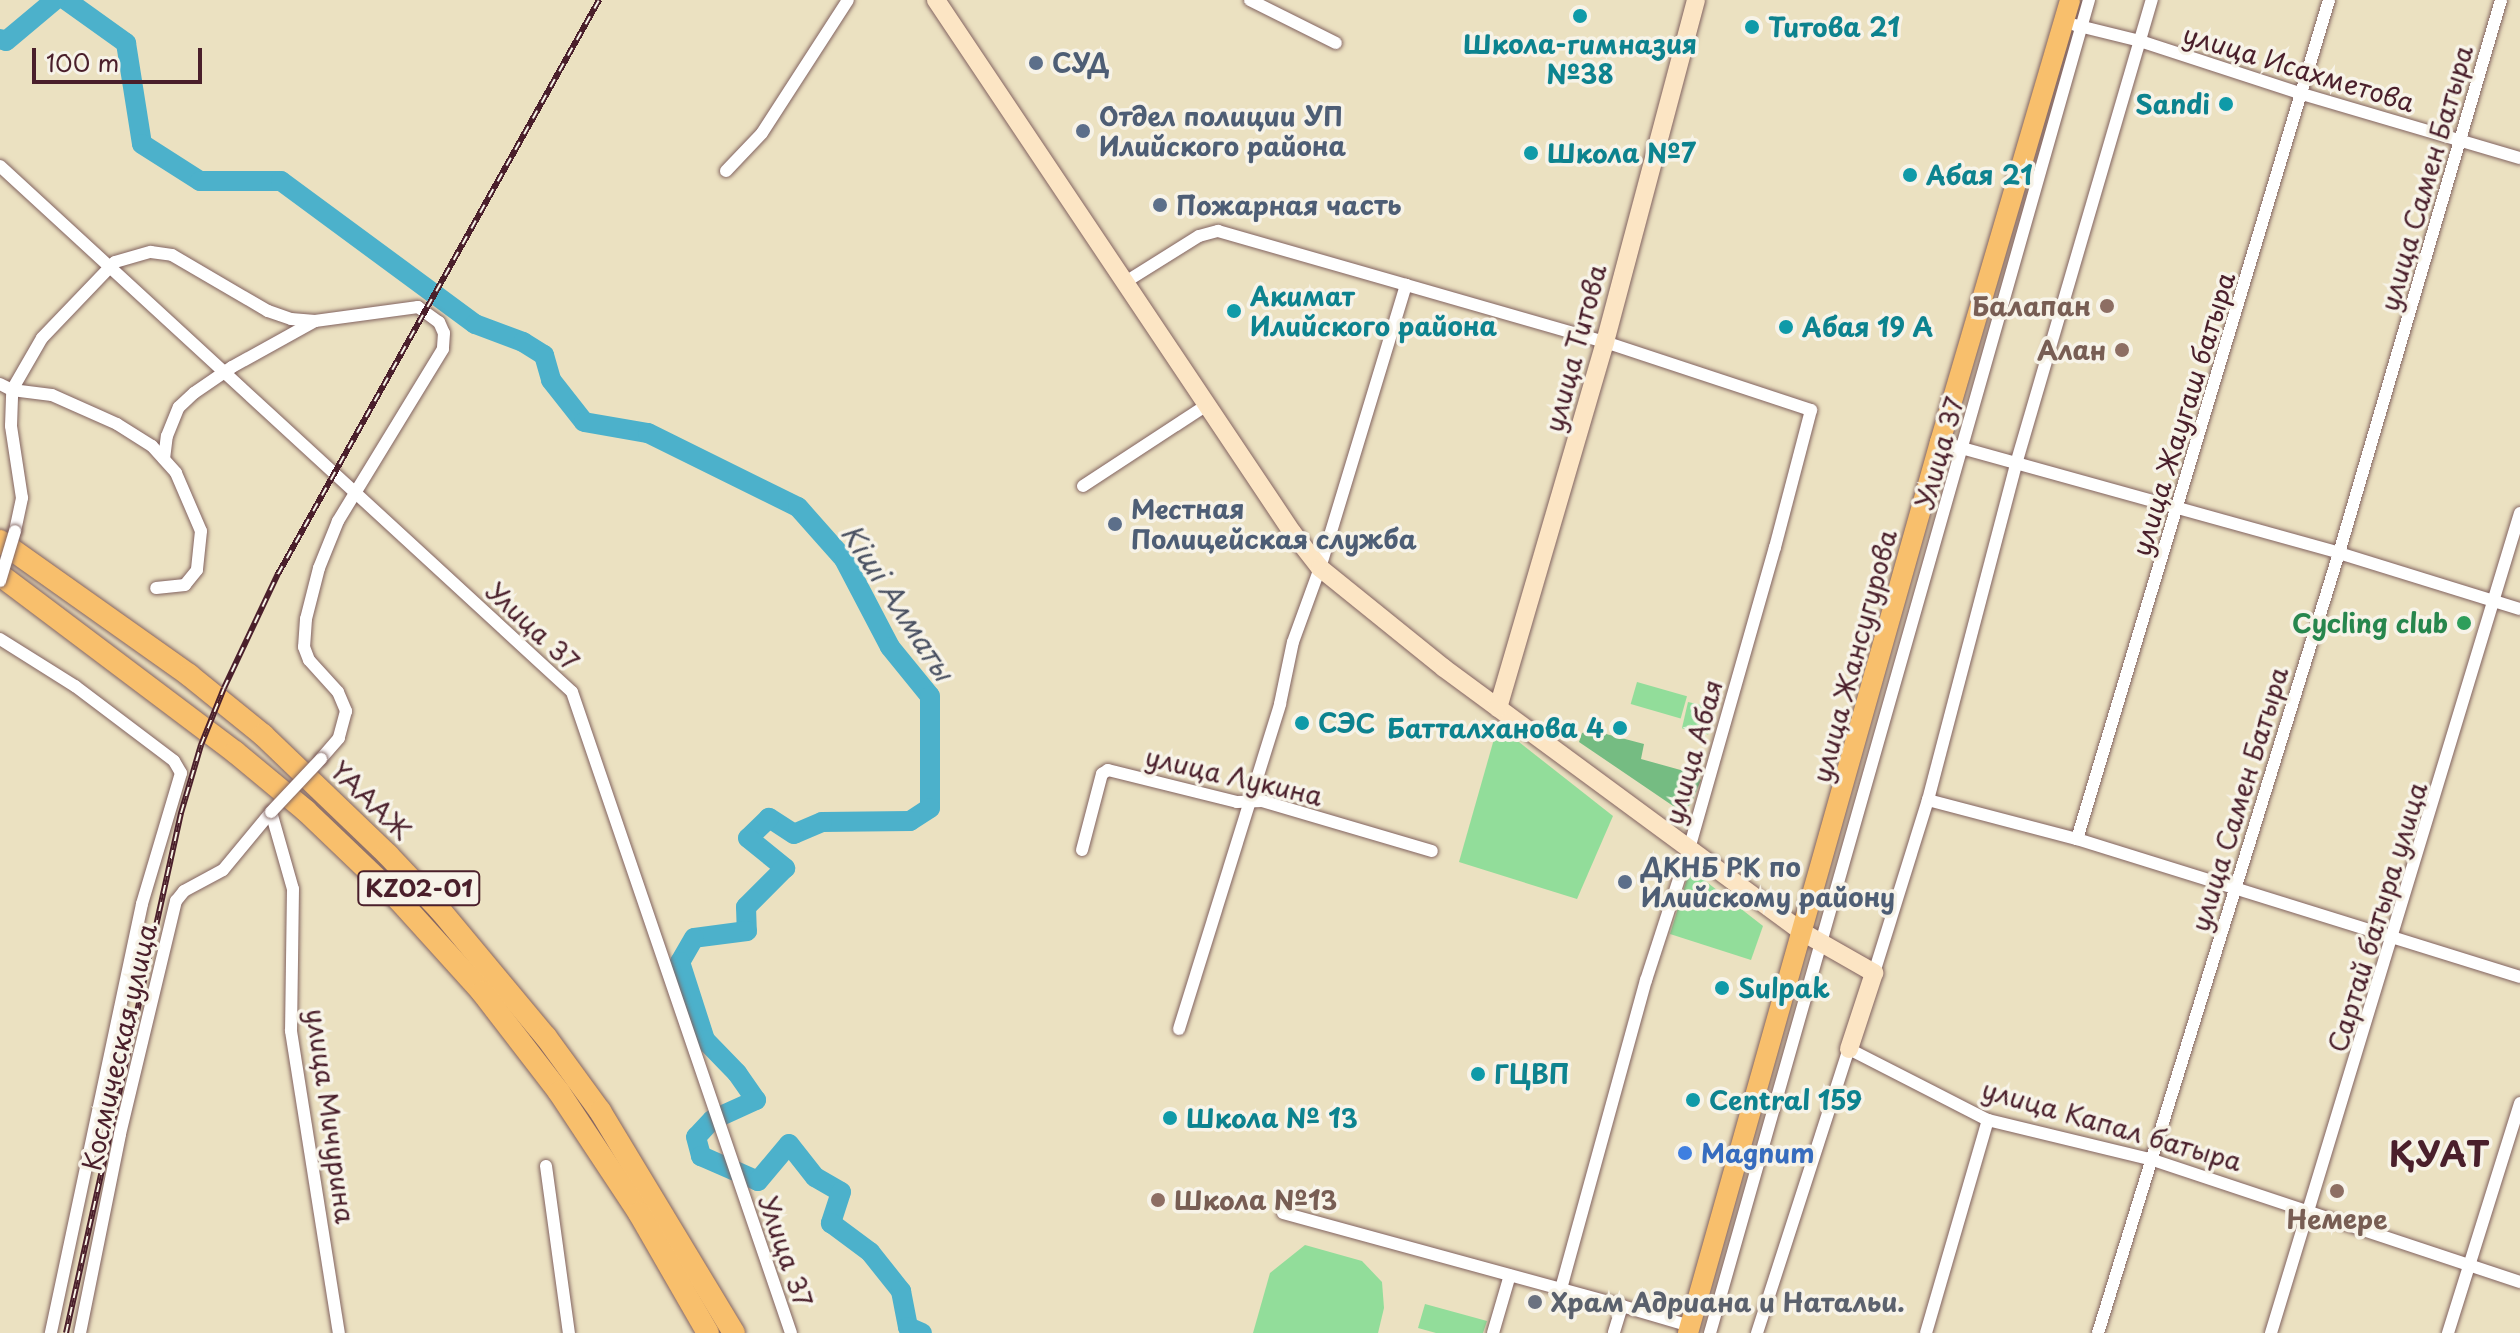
<!DOCTYPE html>
<meta charset="utf-8">
<style>
body{margin:0}
#map{position:relative;width:2520px;height:1333px;overflow:hidden;background:#ebe1c1;font-family:"Playpen Sans",sans-serif}
div>[style]{position:absolute}
[style*='--x']{left:calc(var(--x)*1px);top:calc(var(--y)*1px);width:calc(var(--w)*1px);rotate:calc(var(--a)*1deg)}
.green>*{inset:0;background:#92dd9a;transform-origin:0 0}
.forest>*{inset:0;background:#75bc82}
.river>*{height:20px;margin:-10px;padding:0 10px;transform-origin:10px;border-radius:10px;background:#4cb1cb}
.roads{filter:drop-shadow(0 0 2px #826360) drop-shadow(0 0 2px #826360)}
.street>*{height:12px;margin:-6px;padding:0 6px;transform-origin:6px;border-radius:6px;background:#fff}
.secondary>*{height:18px;margin:-9px;padding:0 9px;transform-origin:9px;border-radius:9px;background:#fce5c4}
.primary>*{height:20px;margin:-10px;padding:0 10px;transform-origin:10px;border-radius:10px;background:#f8bf6c}
.highway>*{height:22px;margin:-11px;padding:0 11px;transform-origin:11px;border-radius:11px;background:#f8bf6c}
.rail>*{height:6px;margin-top:-3px;transform-origin:0;background:repeating-linear-gradient(90deg,#f7f3e8 0 9px,#4a1f2b 0 18px);box-sizing:border-box;border-block:2px solid #4a1f2b}
.bridges{filter:drop-shadow(0 0 2px #826360) drop-shadow(0 0 2px #826360)}
.street-bridge>*{height:12px;margin:-6px;padding:0 6px;transform-origin:6px;border-radius:6px;background:#fff}
.dots>*{width:22px;height:22px;translate:-50% -50%;box-sizing:border-box;border:4px solid #f7f3e8;border-radius:50%}
span{translate:-50% -50%;white-space:nowrap;text-align:center;line-height:1.15;-webkit-text-stroke:7px #f7f3e8;paint-order:stroke}
.shield-label span{padding:2px 6px;background:#f7f3e8;border:2px solid;border-radius:6px;-webkit-text-stroke-width:0}
.shield-label{font-size:24px;color:#4a1f2b;font-weight:700}
.culture-label{font-size:26px;color:#0d838f;font-weight:700}
.left{translate:0 -50%;text-align:left}
.right{translate:-100% -50%;text-align:right}
.service-label{font-size:26px;color:#4e5e75;font-weight:700}
.street-label{font-size:26px;color:#4a1f2b}
.education-label{font-size:26px;color:#785e54;font-weight:700}
.leisure-label{font-size:26px;color:#27864d;font-weight:700}
.shop-label{font-size:26px;color:#366cbe;font-weight:700}
.worship-label{font-size:26px;color:#5b616d;font-weight:700}
.water-label{font-size:28px;color:#4b5263;font-style:italic}
.district-label{font-size:34px;color:#4a1f2b;font-weight:700;letter-spacing:2px}
.scale{position:absolute;left:32px;top:48px;width:170px;height:36px;box-sizing:border-box;border:4px solid #4a1f2b;border-top:0;padding-left:10px;font-size:24px;line-height:28px;white-space:nowrap;color:#4a1f2b;-webkit-text-stroke:6px #f7f3e8;paint-order:stroke}
</style>
<div id="map">
<div class="green">
<div style="left:1637px;top:682px;width:52px;height:23px;rotate:16deg"></div>
<div style="left:1688px;top:702px;width:27px;height:27px;rotate:13deg"></div>
<div style="clip-path:polygon(1505px 731px,1613px 816px,1577px 899px,1459px 862px,1496px 732px)"></div>
<div style="clip-path:polygon(1690px 869px,1763px 926px,1751px 960px,1670px 934px)"></div>
<div style="clip-path:polygon(1305px 1245px,1362px 1261px,1382px 1282px,1384px 1308px,1378px 1333px,1253px 1333px,1270px 1273px)"></div>
<div style="clip-path:polygon(1425px 1304px,1487px 1321px,1483px 1333px,1436px 1333px,1418px 1328px)"></div>
</div>
<div class="forest">
<div style="clip-path:polygon(1591px 730px,1644px 744px,1641px 759px,1695px 774px,1701px 780px,1691px 804px,1682px 812px,1579px 742px,1582px 733px)"></div>
</div>
<div class="river">
<div style="--x:66;--y:0;--w:74;--a:35.6"></div>
<div style="--x:126;--y:43;--w:102;--a:81"></div>
<div style="--x:142;--y:144;--w:69;--a:32.5"></div>
<div style="--x:200;--y:181;--w:81;--a:0"></div>
<div style="--x:281;--y:181;--w:241;--a:36.4"></div>
<div style="--x:475;--y:324;--w:51;--a:20.6"></div>
<div style="--x:523;--y:342;--w:25;--a:32"></div>
<div style="--x:544;--y:355;--w:26;--a:74"></div>
<div style="--x:551;--y:380;--w:53;--a:51.8"></div>
<div style="--x:584;--y:422;--w:65;--a:9.8"></div>
<div style="--x:648;--y:433;--w:167;--a:26.3"></div>
<div style="--x:798;--y:507;--w:69;--a:48.5"></div>
<div style="--x:844;--y:559;--w:99;--a:62.4"></div>
<div style="--x:890;--y:647;--w:63;--a:50.8"></div>
<div style="--x:930;--y:696;--w:112;--a:90"></div>
<div style="--x:930;--y:808;--w:24;--a:147"></div>
<div style="--x:910;--y:821;--w:88;--a:179.3"></div>
<div style="--x:822;--y:822;--w:30;--a:157"></div>
<div style="--x:794;--y:834;--w:30;--a:-147"></div>
<div style="--x:769;--y:818;--w:29;--a:136"></div>
<div style="--x:748;--y:838;--w:48;--a:39"></div>
<div style="--x:785;--y:868;--w:55;--a:135"></div>
<div style="--x:746;--y:907;--w:24;--a:88"></div>
<div style="--x:747;--y:931;--w:53;--a:172.5"></div>
<div style="--x:694;--y:938;--w:28;--a:120"></div>
<div style="--x:680;--y:962;--w:82;--a:72.2"></div>
<div style="--x:705;--y:1040;--w:46;--a:45.9"></div>
<div style="--x:737;--y:1073;--w:33;--a:55"></div>
<div style="--x:756;--y:1100;--w:48;--a:155.6"></div>
<div style="--x:712;--y:1120;--w:23;--a:133"></div>
<div style="--x:696;--y:1137;--w:20;--a:75"></div>
<div style="--x:701;--y:1156;--w:62;--a:23.7"></div>
<div style="--x:758;--y:1181;--w:48;--a:-50"></div>
<div style="--x:789;--y:1144;--w:42;--a:51.8"></div>
<div style="--x:815;--y:1177;--w:30;--a:30"></div>
<div style="--x:841;--y:1192;--w:33;--a:108"></div>
<div style="--x:831;--y:1223;--w:49;--a:36.6"></div>
<div style="--x:870;--y:1252;--w:50;--a:51.5"></div>
<div style="--x:901;--y:1291;--w:37;--a:79"></div>
<div style="--x:908;--y:1327;--w:15;--a:23"></div>
<div style="--x:0;--y:39;--w:6;--a:18"></div>
<div style="--x:6;--y:41;--w:64;--a:-39.9"></div>
</div>
<div class="roads">
<div class="street">
<div style="--x:1250;--y:0;--w:96;--a:26.6"></div>
<div style="--x:2075;--y:25;--w:67;--a:13.8"></div>
<div style="--x:2140;--y:41;--w:170;--a:18.1"></div>
<div style="--x:2302;--y:94;--w:227;--a:16.4"></div>
<div style="--x:0;--y:166;--w:777;--a:42.6"></div>
<div style="--x:572;--y:692;--w:677;--a:71.14"></div>
<div style="--x:726;--y:171;--w:52;--a:-46.5"></div>
<div style="--x:762;--y:133;--w:158;--a:-57.1"></div>
<div style="--x:1127;--y:281;--w:85;--a:-32"></div>
<div style="--x:1199;--y:236;--w:20;--a:-15"></div>
<div style="--x:1218;--y:231;--w:196;--a:16"></div>
<div style="--x:0;--y:384;--w:13;--a:27"></div>
<div style="--x:12;--y:390;--w:40;--a:7.1"></div>
<div style="--x:52;--y:395;--w:71;--a:24"></div>
<div style="--x:117;--y:424;--w:41;--a:32.2"></div>
<div style="--x:152;--y:446;--w:36;--a:48"></div>
<div style="--x:176;--y:473;--w:63;--a:66.7"></div>
<div style="--x:201;--y:531;--w:39;--a:96"></div>
<div style="--x:197;--y:570;--w:19;--a:129"></div>
<div style="--x:185;--y:585;--w:29;--a:174"></div>
<div style="--x:1940;--y:442;--w:414;--a:15.5"></div>
<div style="--x:2339;--y:553;--w:189;--a:17.2"></div>
<div style="--x:164;--y:459;--w:23;--a:-83"></div>
<div style="--x:167;--y:436;--w:31;--a:-68"></div>
<div style="--x:179;--y:407;--w:21;--a:-43"></div>
<div style="--x:194;--y:393;--w:46;--a:-34.4"></div>
<div style="--x:232;--y:367;--w:95;--a:-29"></div>
<div style="--x:1083;--y:486;--w:148;--a:-33.2"></div>
<div style="--x:15;--y:531;--w:34;--a:-78"></div>
<div style="--x:22;--y:498;--w:73;--a:-98.7"></div>
<div style="--x:11;--y:426;--w:36;--a:-88"></div>
<div style="--x:12;--y:390;--w:60;--a:-60"></div>
<div style="--x:42;--y:338;--w:105;--a:-46.2"></div>
<div style="--x:115;--y:262;--w:37;--a:-16"></div>
<div style="--x:151;--y:252;--w:21;--a:8"></div>
<div style="--x:172;--y:255;--w:111;--a:30.3"></div>
<div style="--x:268;--y:311;--w:24;--a:19"></div>
<div style="--x:291;--y:319;--w:24;--a:5"></div>
<div style="--x:315;--y:321;--w:104;--a:-7.7"></div>
<div style="--x:418;--y:307;--w:26;--a:36"></div>
<div style="--x:439;--y:322;--w:12;--a:66"></div>
<div style="--x:444;--y:333;--w:16;--a:94"></div>
<div style="--x:443;--y:349;--w:202;--a:121.4"></div>
<div style="--x:338;--y:521;--w:51;--a:112"></div>
<div style="--x:319;--y:568;--w:53;--a:104.3"></div>
<div style="--x:306;--y:619;--w:28;--a:94"></div>
<div style="--x:304;--y:647;--w:14;--a:69"></div>
<div style="--x:309;--y:660;--w:43;--a:47.8"></div>
<div style="--x:338;--y:692;--w:21;--a:67"></div>
<div style="--x:346;--y:711;--w:28;--a:105"></div>
<div style="--x:339;--y:738;--w:28;--a:131"></div>
<div style="--x:0;--y:639;--w:89;--a:32.1"></div>
<div style="--x:75;--y:686;--w:124;--a:37.1"></div>
<div style="--x:174;--y:761;--w:14;--a:60"></div>
<div style="--x:181;--y:773;--w:137;--a:106.6"></div>
<div style="--x:142;--y:904;--w:439;--a:102"></div>
<div style="--x:1928;--y:800;--w:154;--a:14.7"></div>
<div style="--x:2077;--y:839;--w:464;--a:17.3"></div>
<div style="--x:271;--y:812;--w:80;--a:74.1"></div>
<div style="--x:293;--y:889;--w:142;--a:90.8"></div>
<div style="--x:291;--y:1031;--w:306;--a:81"></div>
<div style="--x:2077;--y:839;--w:876;--a:-73.28"></div>
<div style="--x:1082;--y:850;--w:79;--a:-75.3"></div>
<div style="--x:1102;--y:774;--w:7;--a:-34"></div>
<div style="--x:1108;--y:770;--w:133;--a:13.9"></div>
<div style="--x:1237;--y:802;--w:25;--a:-2"></div>
<div style="--x:1262;--y:801;--w:177;--a:16.4"></div>
<div style="--x:1874;--y:973;--w:181;--a:-72.7"></div>
<div style="--x:1928;--y:800;--w:347;--a:-75.3"></div>
<div style="--x:2016;--y:464;--w:484;--a:-73.7"></div>
<div style="--x:1179;--y:1029;--w:340;--a:-72.7"></div>
<div style="--x:1280;--y:704;--w:63;--a:-78.2"></div>
<div style="--x:1293;--y:642;--w:79;--a:-70"></div>
<div style="--x:1320;--y:568;--w:296;--a:-73.1"></div>
<div style="--x:1406;--y:285;--w:207;--a:16"></div>
<div style="--x:1605;--y:342;--w:217;--a:18.3"></div>
<div style="--x:1811;--y:410;--w:142;--a:104.7"></div>
<div style="--x:1775;--y:547;--w:313;--a:105.9"></div>
<div style="--x:1689;--y:848;--w:139;--a:108"></div>
<div style="--x:1646;--y:980;--w:320;--a:105.4"></div>
<div style="--x:546;--y:1166;--w:169;--a:82.2"></div>
<div style="--x:1283;--y:1213;--w:352;--a:15.3"></div>
<div style="--x:1622;--y:1306;--w:28;--a:107"></div>
<div style="--x:1622;--y:1306;--w:71;--a:16.4"></div>
<div style="--x:80;--y:1333;--w:203;--a:-78.6"></div>
<div style="--x:120;--y:1134;--w:240;--a:-76.5"></div>
<div style="--x:176;--y:901;--w:13;--a:-51"></div>
<div style="--x:184;--y:891;--w:44;--a:-28.3"></div>
<div style="--x:223;--y:870;--w:75;--a:-50.4"></div>
<div style="--x:1493;--y:1333;--w:60;--a:-73.7"></div>
<div style="--x:1710;--y:1333;--w:1386;--a:-74.13"></div>
<div style="--x:1757;--y:1333;--w:299;--a:-72.1"></div>
<div style="--x:1849;--y:1049;--w:156;--a:27.1"></div>
<div style="--x:1988;--y:1120;--w:170;--a:13.6"></div>
<div style="--x:2153;--y:1160;--w:387;--a:18.4"></div>
<div style="--x:1926;--y:1333;--w:222;--a:-73.8"></div>
<div style="--x:2098;--y:1333;--w:816;--a:-72.83"></div>
<div style="--x:2339;--y:553;--w:576;--a:-73.67"></div>
<div style="--x:2271;--y:1333;--w:857;--a:-73.11"></div>
<div style="--x:2448;--y:1333;--w:241;--a:-72.6"></div>
</div>
<div class="secondary">
<div style="--x:936;--y:0;--w:640;--a:56.21"></div>
<div style="--x:1292;--y:532;--w:46;--a:52.1"></div>
<div style="--x:1320;--y:568;--w:159;--a:38.9"></div>
<div style="--x:1444;--y:668;--w:447;--a:36.4"></div>
<div style="--x:1804;--y:933;--w:81;--a:29.7"></div>
<div style="--x:1874;--y:973;--w:80;--a:108.2"></div>
<div style="--x:1498;--y:708;--w:381;--a:-73.7"></div>
<div style="--x:1605;--y:342;--w:354;--a:-75.1"></div>
</div>
<div class="primary">
<div style="--x:1688;--y:1333;--w:926;--a:-74.21"></div>
<div style="--x:1940;--y:442;--w:461;--a:-73.6"></div>
</div>
<div class="highway">
<div style="--x:0;--y:541;--w:232;--a:35.3"></div>
<div style="--x:189;--y:675;--w:95;--a:39"></div>
<div style="--x:263;--y:735;--w:173;--a:43.8"></div>
<div style="--x:388;--y:855;--w:76;--a:46.6"></div>
<div style="--x:440;--y:910;--w:165;--a:50.2"></div>
<div style="--x:546;--y:1037;--w:92;--a:53.9"></div>
<div style="--x:600;--y:1111;--w:259;--a:58.9"></div>
<div style="--x:0;--y:575;--w:294;--a:37"></div>
<div style="--x:235;--y:752;--w:92;--a:39.7"></div>
<div style="--x:306;--y:811;--w:129;--a:43.7"></div>
<div style="--x:399;--y:900;--w:124;--a:47.9"></div>
<div style="--x:482;--y:992;--w:126;--a:52.4"></div>
<div style="--x:559;--y:1092;--w:145;--a:56.5"></div>
<div style="--x:639;--y:1213;--w:138;--a:60.1"></div>
</div>
</div>
<div class="rail">
<div style="--x:66;--y:1333;--w:533;--a:-77.53"></div>
<div style="--x:181;--y:813;--w:71;--a:-73.6"></div>
<div style="--x:201;--y:745;--w:61;--a:-68"></div>
<div style="--x:224;--y:688;--w:126;--a:-64.7"></div>
<div style="--x:278;--y:574;--w:658;--a:-60.78"></div>
</div>
<div class="bridges">
<div class="street-bridge">
<div style="--x:0;--y:581;--w:52;--a:-73.3"></div>
<div style="--x:271;--y:812;--w:73;--a:-46.7"></div>
</div>
</div>
<div class="dots">
<div style="left:1580px;top:16px;background:#0f9aa8"></div>
<div style="left:1752px;top:27px;background:#0f9aa8"></div>
<div style="left:1036px;top:63px;background:#5c6f8a"></div>
<div style="left:2226px;top:104px;background:#0f9aa8"></div>
<div style="left:1083px;top:131px;background:#5c6f8a"></div>
<div style="left:1531px;top:153px;background:#0f9aa8"></div>
<div style="left:1910px;top:175px;background:#0f9aa8"></div>
<div style="left:1160px;top:205px;background:#5c6f8a"></div>
<div style="left:2107px;top:306px;background:#8d6e63"></div>
<div style="left:1234px;top:311px;background:#0f9aa8"></div>
<div style="left:1786px;top:327px;background:#0f9aa8"></div>
<div style="left:2122px;top:350px;background:#8d6e63"></div>
<div style="left:1115px;top:524px;background:#5c6f8a"></div>
<div style="left:2464px;top:623px;background:#2e9e5b"></div>
<div style="left:1302px;top:723px;background:#0f9aa8"></div>
<div style="left:1620px;top:728px;background:#0f9aa8"></div>
<div style="left:1625px;top:882px;background:#5c6f8a"></div>
<div style="left:1722px;top:988px;background:#0f9aa8"></div>
<div style="left:1478px;top:1074px;background:#0f9aa8"></div>
<div style="left:1693px;top:1100px;background:#0f9aa8"></div>
<div style="left:1170px;top:1118px;background:#0f9aa8"></div>
<div style="left:1685px;top:1153px;background:#3f7fe0"></div>
<div style="left:2337px;top:1191px;background:#8d6e63"></div>
<div style="left:1158px;top:1200px;background:#8d6e63"></div>
<div style="left:1535px;top:1302px;background:#6b7280"></div>
</div>
<div class="shield-label">
<span style="left:419px;top:888px">KZ02-01</span>
</div>
<div class="culture-label">
<span class="left" style="left:1768px;top:27px">Титова 21</span>
<span style="left:1580px;top:59px">Школа-гимназия<br>№38</span>
<span class="right" style="left:2210px;top:104px">Sandi</span>
<span class="left" style="left:1547px;top:153px">Школа №7</span>
<span class="left" style="left:1926px;top:175px">Абая 21</span>
<span class="left" style="left:1250px;top:311px">Акимат<br>Илийского района</span>
<span class="left" style="left:1802px;top:327px">Абая 19 А</span>
<span class="left" style="left:1318px;top:723px">СЭС</span>
<span class="right" style="left:1604px;top:728px">Батталханова 4</span>
<span class="left" style="left:1738px;top:988px">Sulpak</span>
<span class="left" style="left:1494px;top:1074px">ГЦВП</span>
<span class="left" style="left:1709px;top:1100px">Central 159</span>
<span class="left" style="left:1186px;top:1118px">Школа № 13</span>
</div>
<div class="service-label">
<span class="left" style="left:1052px;top:63px">СУД</span>
<span class="left" style="left:1099px;top:131px">Отдел полиции УП<br>Илийского района</span>
<span class="left" style="left:1176px;top:205px">Пожарная часть</span>
<span class="left" style="left:1131px;top:524px">Местная<br>Полицейская служба</span>
<span class="left" style="left:1641px;top:882px">ДКНБ РК по<br>Илийскому району</span>
</div>
<div class="street-label">
<span style="left:2299px;top:68px;rotate:17deg">улица Исахметова</span>
<span style="left:2426px;top:178px;rotate:-74deg">улица Самен Батыра</span>
<span style="left:1575px;top:348px;rotate:-75deg">улица Титова</span>
<span style="left:2183px;top:414px;rotate:-73deg">улица Жаугаш батыра</span>
<span style="left:1939px;top:453px;rotate:-74deg">Улица 37</span>
<span style="left:533px;top:626px;rotate:43deg">Улица 37</span>
<span style="left:1854px;top:656px;rotate:-75deg">улица Жансугурова</span>
<span style="left:1693px;top:752px;rotate:-74deg">улица Абая</span>
<span style="left:1234px;top:776px;rotate:13deg">улица Лукина</span>
<span style="left:2239px;top:799px;rotate:-73deg">улица Самен Батыра</span>
<span style="left:371px;top:800px;rotate:44deg">ҮАААЖ</span>
<span style="left:2377px;top:917px;rotate:-73deg">Сартай батыра улица</span>
<span style="left:119px;top:1047px;rotate:-77deg">Космическая улица</span>
<span style="left:331px;top:1116px;rotate:82deg">улица Мичурина</span>
<span style="left:2112px;top:1125px;rotate:16deg">улица Капал батыра</span>
<span style="left:786px;top:1251px;rotate:71deg">Улица 37</span>
</div>
<div class="education-label">
<span class="right" style="left:2091px;top:306px">Балапан</span>
<span class="right" style="left:2106px;top:350px">Алан</span>
<span class="left" style="left:1174px;top:1200px">Школа №13</span>
<span style="left:2337px;top:1219px">Немере</span>
</div>
<div class="leisure-label">
<span class="right" style="left:2448px;top:623px">Cycling club</span>
</div>
<div class="shop-label">
<span class="left" style="left:1701px;top:1153px">Magnum</span>
</div>
<div class="worship-label">
<span class="left" style="left:1551px;top:1302px">Храм Адриана и Натальи.</span>
</div>
<div class="water-label">
<span style="left:898px;top:602px;rotate:57deg">Кіші Алматы</span>
</div>
<div class="district-label">
<span style="left:2440px;top:1154px">ҚУАТ</span>
</div>
<div class="scale">100 m</div>
</div>
